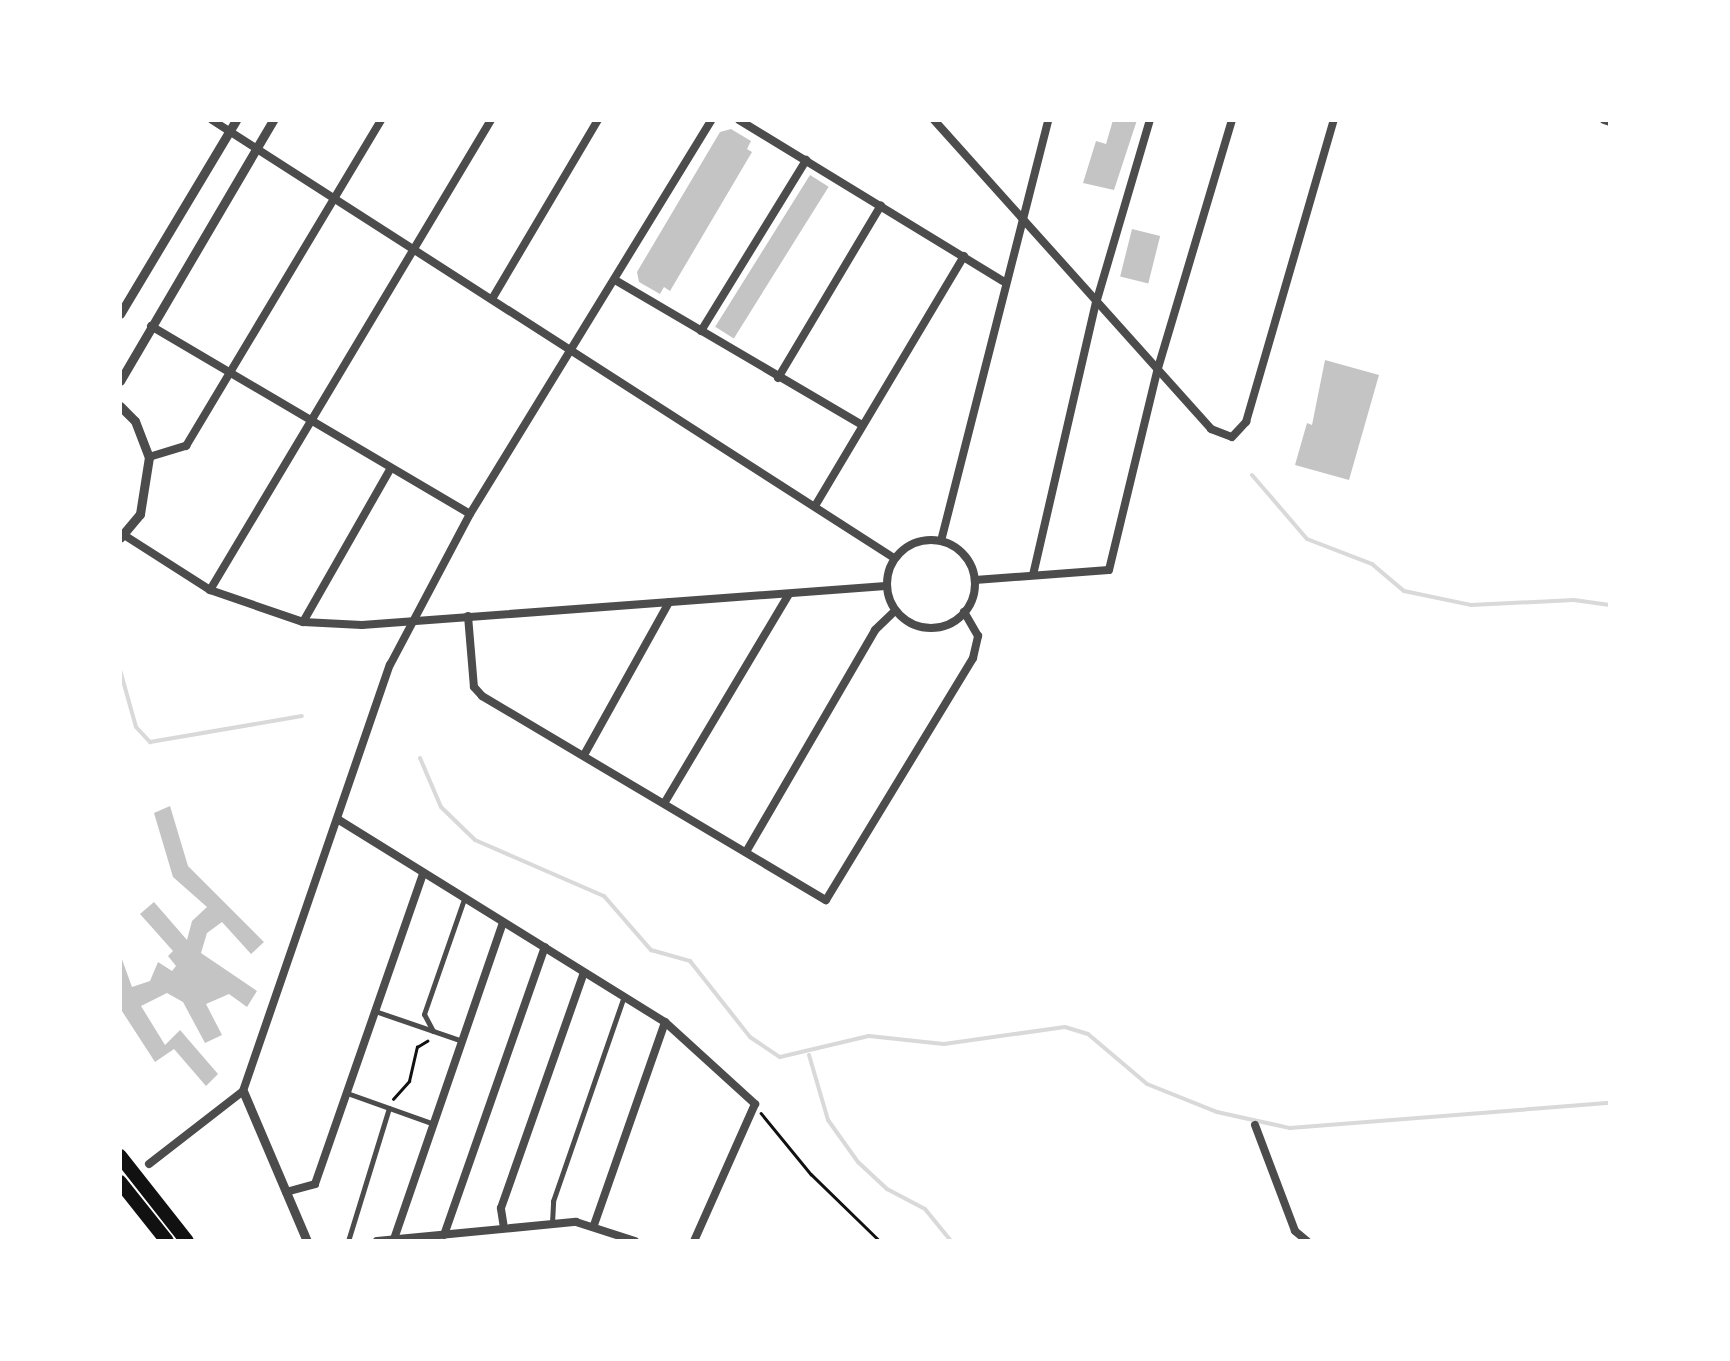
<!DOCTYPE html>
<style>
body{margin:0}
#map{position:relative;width:1730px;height:1361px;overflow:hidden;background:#fff;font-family:Roboto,sans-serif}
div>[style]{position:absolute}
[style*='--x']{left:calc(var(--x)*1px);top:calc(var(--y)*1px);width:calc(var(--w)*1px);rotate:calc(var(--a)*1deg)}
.stream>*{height:4px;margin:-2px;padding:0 2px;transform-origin:2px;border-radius:2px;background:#d9d9d9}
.building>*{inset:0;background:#c4c4c4;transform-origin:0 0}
.path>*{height:2.5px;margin:-1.25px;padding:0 1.25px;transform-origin:1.25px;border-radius:1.25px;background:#111}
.pedestrian>*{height:5px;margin:-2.5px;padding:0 2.5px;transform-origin:2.5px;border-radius:2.5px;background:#4c4c4c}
.minor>*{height:8px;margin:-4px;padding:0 4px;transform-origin:4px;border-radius:4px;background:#4c4c4c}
.minor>.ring{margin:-4px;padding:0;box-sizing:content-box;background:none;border:8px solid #4c4c4c;border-radius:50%}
.tertiary>*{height:9px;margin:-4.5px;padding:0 4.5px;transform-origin:4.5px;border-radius:4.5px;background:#4c4c4c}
.motorway>*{height:14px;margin:-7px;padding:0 7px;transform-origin:7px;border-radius:7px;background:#111}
span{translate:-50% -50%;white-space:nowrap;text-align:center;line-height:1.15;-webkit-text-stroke:8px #fff;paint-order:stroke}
.frame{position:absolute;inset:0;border:122px solid #fff;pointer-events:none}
</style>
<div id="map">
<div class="stream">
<div style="--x:1252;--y:475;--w:84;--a:49.3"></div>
<div style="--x:1307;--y:539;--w:70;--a:21"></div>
<div style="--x:1372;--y:564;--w:42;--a:40.2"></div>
<div style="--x:1404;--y:591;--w:68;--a:11.8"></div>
<div style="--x:1471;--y:605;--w:103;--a:-2.8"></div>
<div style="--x:1574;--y:600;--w:36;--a:8"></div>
<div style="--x:120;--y:670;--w:59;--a:74.3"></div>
<div style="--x:136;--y:727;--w:21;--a:47"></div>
<div style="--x:150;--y:742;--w:154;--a:-9.7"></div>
<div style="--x:420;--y:758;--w:53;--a:66.8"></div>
<div style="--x:441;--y:807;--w:47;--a:44.1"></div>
<div style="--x:475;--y:840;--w:141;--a:23.5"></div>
<div style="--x:604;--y:896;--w:72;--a:49"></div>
<div style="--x:651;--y:950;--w:41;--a:15.8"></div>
<div style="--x:690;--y:961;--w:97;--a:51.7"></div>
<div style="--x:750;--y:1037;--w:36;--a:34"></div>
<div style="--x:780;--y:1057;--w:91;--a:-13.3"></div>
<div style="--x:869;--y:1036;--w:75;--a:6.1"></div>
<div style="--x:944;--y:1044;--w:122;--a:-8"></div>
<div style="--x:1065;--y:1027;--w:24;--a:17"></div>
<div style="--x:1088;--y:1034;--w:77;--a:40.3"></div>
<div style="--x:1147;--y:1084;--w:75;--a:21.8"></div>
<div style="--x:1217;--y:1112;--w:75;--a:12.4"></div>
<div style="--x:1290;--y:1128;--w:321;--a:-4.5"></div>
<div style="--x:809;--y:1055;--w:68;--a:73.7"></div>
<div style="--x:828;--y:1120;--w:52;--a:54.5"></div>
<div style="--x:858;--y:1162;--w:40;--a:43"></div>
<div style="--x:887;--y:1189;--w:43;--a:27.8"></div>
<div style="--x:925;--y:1209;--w:41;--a:50.9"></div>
</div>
<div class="building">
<div style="clip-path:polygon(1113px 120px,1137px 120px,1114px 190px,1083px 183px,1096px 141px,1106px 144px)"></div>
<div style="clip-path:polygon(731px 129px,751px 141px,747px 149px,752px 152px,670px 291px,664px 287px,660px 294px,639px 282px,637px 272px,720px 132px)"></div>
<div style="left:810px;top:175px;width:22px;height:179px;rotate:32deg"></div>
<div style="left:1132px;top:229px;width:29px;height:49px;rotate:14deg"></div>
<div style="clip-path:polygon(1325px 360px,1379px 375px,1349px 480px,1295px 465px,1307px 423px,1312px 425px)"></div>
<div style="clip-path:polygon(170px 806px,188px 866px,264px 942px,251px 954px,222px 922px,207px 933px,201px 953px,257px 991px,247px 1007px,229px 994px,206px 1004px,222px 1035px,205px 1043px,183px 1002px,167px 993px,141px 1006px,165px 1045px,180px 1030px,218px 1074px,206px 1086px,174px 1049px,155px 1062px,120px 1008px,120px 954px,132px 987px,150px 981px,158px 962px,172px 971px,176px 966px,168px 956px,173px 951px,140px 914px,154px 902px,187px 940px,192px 921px,207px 907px,173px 877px,154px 813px)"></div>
</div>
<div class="path">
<div style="--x:393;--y:1099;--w:24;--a:-48"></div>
<div style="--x:409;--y:1081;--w:35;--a:-77"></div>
<div style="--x:417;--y:1047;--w:12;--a:-31"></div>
<div style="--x:761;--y:1113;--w:79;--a:50.7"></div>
<div style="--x:811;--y:1174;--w:96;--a:44.2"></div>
</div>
<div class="pedestrian">
<div style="--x:375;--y:1011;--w:92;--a:19"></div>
<div style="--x:433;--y:1031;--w:19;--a:-118"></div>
<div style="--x:424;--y:1014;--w:122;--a:-70.8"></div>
<div style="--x:347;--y:1093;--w:92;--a:19.6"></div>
<div style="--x:552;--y:1223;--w:22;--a:-87"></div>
<div style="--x:553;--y:1201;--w:217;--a:-70.9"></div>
<div style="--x:348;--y:1241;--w:139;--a:-72.9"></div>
</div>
<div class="minor">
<div style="--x:212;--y:120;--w:811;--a:32.71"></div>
<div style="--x:739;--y:120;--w:309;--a:31.4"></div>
<div style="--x:934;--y:120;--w:415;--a:48.1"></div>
<div style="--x:1211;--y:429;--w:22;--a:21"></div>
<div style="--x:1232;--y:437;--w:21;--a:-47"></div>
<div style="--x:1246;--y:422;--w:315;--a:-73.8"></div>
<div style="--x:1604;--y:120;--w:6;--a:18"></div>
<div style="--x:615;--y:280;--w:286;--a:30.4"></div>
<div style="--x:492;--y:299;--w:208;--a:-59.4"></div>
<div style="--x:151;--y:326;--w:370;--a:30.5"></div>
<div style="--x:701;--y:331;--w:201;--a:-58.4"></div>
<div style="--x:778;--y:378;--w:201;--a:-59.2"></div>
<div style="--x:149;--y:457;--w:39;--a:-17"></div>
<div style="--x:186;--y:446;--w:380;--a:-59.1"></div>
<div style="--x:815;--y:506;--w:291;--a:-59.2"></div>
<div style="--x:124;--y:535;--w:102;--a:32.6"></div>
<div style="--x:210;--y:590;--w:98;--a:19"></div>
<div style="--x:303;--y:622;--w:59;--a:2.9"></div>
<div style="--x:362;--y:625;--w:525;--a:-4.26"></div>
<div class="ring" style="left:887px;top:540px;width:80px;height:80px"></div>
<div style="--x:941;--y:541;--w:434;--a:-75.7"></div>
<div style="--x:1033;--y:575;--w:279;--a:-77"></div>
<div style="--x:1096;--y:303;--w:191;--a:-73.6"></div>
<div style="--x:975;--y:580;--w:134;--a:-4.3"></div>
<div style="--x:1109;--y:570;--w:208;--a:-76.4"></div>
<div style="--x:1158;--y:368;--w:259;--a:-73.4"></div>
<div style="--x:210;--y:590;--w:548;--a:-59.13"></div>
<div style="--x:468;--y:616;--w:71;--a:85.2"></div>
<div style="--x:474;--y:687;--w:12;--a:48"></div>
<div style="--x:482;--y:696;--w:400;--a:30.7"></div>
<div style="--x:826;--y:900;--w:283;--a:-58.7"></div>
<div style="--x:973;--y:658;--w:23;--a:-77"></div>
<div style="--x:978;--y:636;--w:28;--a:-120"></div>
<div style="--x:303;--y:622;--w:177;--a:-60.3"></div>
<div style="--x:584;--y:755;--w:175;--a:-60.9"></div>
<div style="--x:665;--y:802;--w:242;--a:-59.2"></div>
<div style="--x:339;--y:820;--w:384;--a:31.8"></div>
<div style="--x:665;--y:1022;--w:122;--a:42.3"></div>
<div style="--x:755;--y:1104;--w:150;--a:114"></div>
<div style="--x:746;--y:852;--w:257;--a:-59.8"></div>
<div style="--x:875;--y:630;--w:28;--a:-44"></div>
<div style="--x:1255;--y:1125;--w:113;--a:69.3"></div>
<div style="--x:1295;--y:1231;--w:16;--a:40"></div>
<div style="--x:149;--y:1164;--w:119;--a:-37.8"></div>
<div style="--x:243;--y:1091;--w:451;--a:-71"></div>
<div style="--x:390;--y:665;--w:171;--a:-62.1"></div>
<div style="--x:470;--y:514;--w:462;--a:-58.5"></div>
<div style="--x:286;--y:1192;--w:30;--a:-15"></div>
<div style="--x:315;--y:1184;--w:329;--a:-70.8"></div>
<div style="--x:594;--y:1225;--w:215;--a:-70.7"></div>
<div style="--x:504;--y:1228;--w:20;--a:-99"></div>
<div style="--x:501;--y:1208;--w:250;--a:-70.6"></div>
<div style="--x:444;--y:1235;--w:305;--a:-70.7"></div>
<div style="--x:394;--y:1239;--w:335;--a:-71"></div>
<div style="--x:377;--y:1241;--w:200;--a:-5.5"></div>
<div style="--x:576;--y:1222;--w:62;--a:17.9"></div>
</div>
<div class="tertiary">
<div style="--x:120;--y:314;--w:226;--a:-59.1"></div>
<div style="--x:120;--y:381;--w:303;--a:-59.6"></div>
<div style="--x:120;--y:406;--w:21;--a:45"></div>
<div style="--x:135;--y:421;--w:39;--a:69"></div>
<div style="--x:149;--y:457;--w:58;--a:99"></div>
<div style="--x:140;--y:514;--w:31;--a:130"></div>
<div style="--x:243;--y:1091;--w:163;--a:66.9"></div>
</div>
<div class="motorway">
<div style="--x:120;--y:1156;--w:108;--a:51.8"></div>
<div style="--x:120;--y:1182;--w:75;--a:51.5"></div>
</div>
<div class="frame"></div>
</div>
